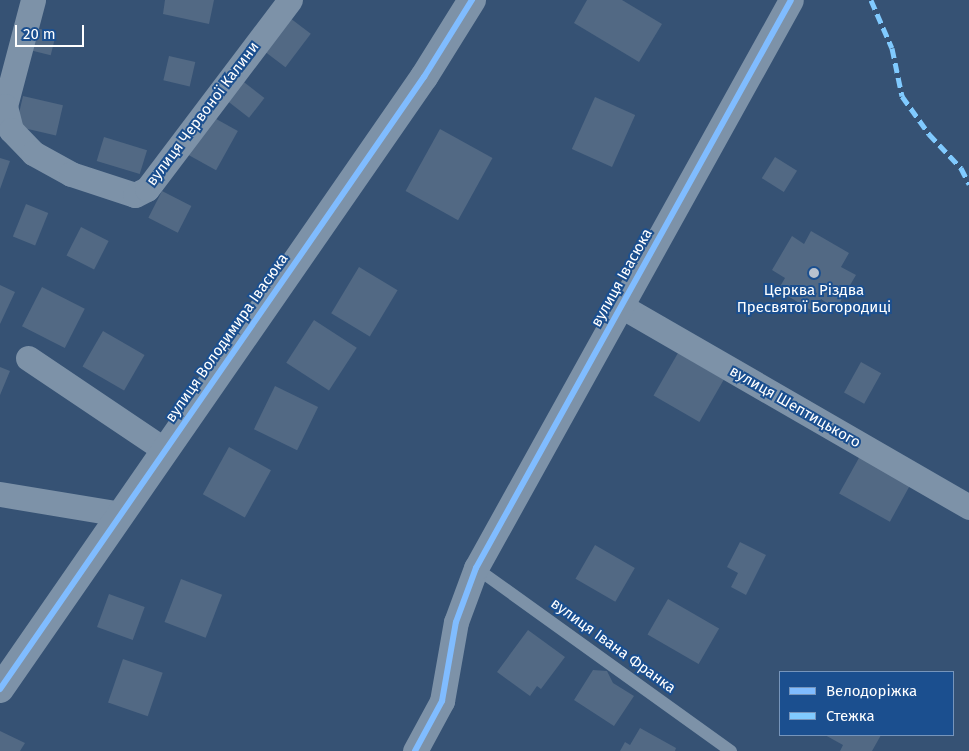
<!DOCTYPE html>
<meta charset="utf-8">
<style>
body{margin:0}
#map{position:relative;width:969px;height:751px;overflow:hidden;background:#365274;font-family:"Fira Sans",sans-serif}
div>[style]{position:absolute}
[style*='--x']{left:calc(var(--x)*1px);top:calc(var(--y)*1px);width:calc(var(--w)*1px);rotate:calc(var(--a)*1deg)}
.building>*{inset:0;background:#526984;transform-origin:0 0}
.service>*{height:12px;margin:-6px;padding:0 6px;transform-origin:6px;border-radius:6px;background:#7d92a8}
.minor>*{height:25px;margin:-12.5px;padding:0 12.5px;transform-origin:12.5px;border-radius:12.5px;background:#7d92a8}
.tertiary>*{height:28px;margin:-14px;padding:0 14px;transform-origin:14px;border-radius:14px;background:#7d92a8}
.quiet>*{height:5px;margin-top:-2.5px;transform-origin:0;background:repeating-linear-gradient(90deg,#80caff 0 10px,transparent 0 15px)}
.cycleway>*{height:6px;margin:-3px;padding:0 3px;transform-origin:3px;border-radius:3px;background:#80bcff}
.dots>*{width:14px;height:14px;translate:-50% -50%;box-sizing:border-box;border:2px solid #1b4f8f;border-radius:50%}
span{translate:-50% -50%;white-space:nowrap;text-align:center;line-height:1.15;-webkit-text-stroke:4px #1b4f8f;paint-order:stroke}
.street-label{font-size:15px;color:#fff}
.poi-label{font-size:15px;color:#fff}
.legend{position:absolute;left:779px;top:671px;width:175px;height:65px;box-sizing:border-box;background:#1b4f8f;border:1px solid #7695bc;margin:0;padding:6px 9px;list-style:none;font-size:15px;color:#fff}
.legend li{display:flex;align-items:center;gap:10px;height:25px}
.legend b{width:25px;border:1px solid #7695bc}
.scale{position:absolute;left:15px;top:25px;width:69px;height:22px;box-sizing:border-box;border:2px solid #fff;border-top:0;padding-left:6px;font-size:15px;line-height:18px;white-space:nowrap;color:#fff;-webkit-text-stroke:4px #1b4f8f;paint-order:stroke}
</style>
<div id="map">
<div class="building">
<div style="clip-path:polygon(165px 0,214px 0,209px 24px,163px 14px)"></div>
<div style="clip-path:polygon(587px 0,622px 0,662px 24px,639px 62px,574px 23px)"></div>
<div style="left:286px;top:15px;width:31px;height:42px;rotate:37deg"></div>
<div style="left:32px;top:27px;width:25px;height:23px;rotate:14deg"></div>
<div style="left:169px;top:56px;width:27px;height:25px;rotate:13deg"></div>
<div style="left:240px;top:79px;width:31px;height:25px;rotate:38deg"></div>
<div style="left:23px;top:96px;width:41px;height:31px;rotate:13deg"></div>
<div style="left:595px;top:97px;width:44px;height:57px;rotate:24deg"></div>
<div style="left:209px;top:115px;width:33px;height:45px;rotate:29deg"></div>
<div style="left:440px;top:129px;width:60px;height:71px;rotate:29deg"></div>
<div style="left:104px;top:137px;width:45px;height:25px;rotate:17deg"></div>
<div style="left:775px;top:157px;width:26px;height:25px;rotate:32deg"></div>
<div style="clip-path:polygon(0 158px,10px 161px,0 189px)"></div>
<div style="left:162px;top:191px;width:33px;height:30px;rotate:27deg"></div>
<div style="left:26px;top:204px;width:24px;height:35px;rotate:22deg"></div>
<div style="left:81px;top:227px;width:31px;height:32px;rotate:27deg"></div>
<div style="clip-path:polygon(811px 231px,849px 253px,841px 267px,856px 275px,836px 309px,821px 299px,814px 312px,778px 290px,785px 278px,772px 270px,792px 236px,804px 244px)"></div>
<div style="left:359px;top:267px;width:45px;height:54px;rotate:31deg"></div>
<div style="clip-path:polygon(0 285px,15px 292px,0 324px)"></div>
<div style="left:42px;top:287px;width:48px;height:44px;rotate:27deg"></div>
<div style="left:314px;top:320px;width:51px;height:51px;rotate:33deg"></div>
<div style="left:103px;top:331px;width:48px;height:41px;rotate:30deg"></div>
<div style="left:678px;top:353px;width:53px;height:49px;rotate:30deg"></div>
<div style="left:861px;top:362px;width:23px;height:35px;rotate:29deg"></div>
<div style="clip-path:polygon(0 367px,10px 371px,0 395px)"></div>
<div style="left:275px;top:386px;width:48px;height:48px;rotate:26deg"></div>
<div style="left:229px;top:447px;width:48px;height:54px;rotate:29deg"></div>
<div style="left:860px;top:456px;width:58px;height:43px;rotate:29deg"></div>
<div style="clip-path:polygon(740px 542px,766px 555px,746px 595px,731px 587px,738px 573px,727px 567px)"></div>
<div style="left:595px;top:545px;width:46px;height:39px;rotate:30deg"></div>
<div style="left:181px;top:579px;width:44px;height:46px;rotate:21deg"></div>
<div style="left:109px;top:594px;width:38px;height:35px;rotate:20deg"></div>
<div style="left:668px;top:599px;width:59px;height:41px;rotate:30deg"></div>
<div style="clip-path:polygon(528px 630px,565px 657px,541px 689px,537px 686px,530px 696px,497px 672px)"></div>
<div style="left:123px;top:659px;width:42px;height:46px;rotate:19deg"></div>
<div style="clip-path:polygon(593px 670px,607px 671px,613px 683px,634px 696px,614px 726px,574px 700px)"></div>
<div style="clip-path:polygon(640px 728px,676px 748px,675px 751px,620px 751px,625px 742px,630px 745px)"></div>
<div style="clip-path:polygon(0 731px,25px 743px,20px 751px,0 751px)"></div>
<div style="clip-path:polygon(825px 735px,881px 735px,872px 751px,840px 751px,843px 745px)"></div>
</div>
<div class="service">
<div style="--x:476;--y:568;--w:314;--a:35.7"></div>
</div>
<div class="minor">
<div style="--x:33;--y:0;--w:110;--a:104.8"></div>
<div style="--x:5;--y:106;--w:25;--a:76"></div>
<div style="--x:11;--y:130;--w:32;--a:46"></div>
<div style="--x:33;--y:153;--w:43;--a:28.9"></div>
<div style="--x:71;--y:174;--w:67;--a:18.2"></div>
<div style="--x:135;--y:195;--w:13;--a:-27"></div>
<div style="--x:147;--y:189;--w:237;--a:-52.9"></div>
<div style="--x:621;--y:306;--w:402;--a:30"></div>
<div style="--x:28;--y:358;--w:165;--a:33.9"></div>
<div style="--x:0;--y:494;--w:123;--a:9.4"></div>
<div style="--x:415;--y:751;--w:57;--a:-61.6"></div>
<div style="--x:442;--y:701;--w:80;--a:-80"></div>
<div style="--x:456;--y:622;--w:58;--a:-69.7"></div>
<div style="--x:476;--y:568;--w:649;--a:-60.99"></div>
</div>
<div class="tertiary">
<div style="--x:0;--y:689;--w:745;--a:-55.29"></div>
<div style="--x:424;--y:77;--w:91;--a:-58.1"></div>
</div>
<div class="quiet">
<div style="--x:871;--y:0;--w:52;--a:66.4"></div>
<div style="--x:892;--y:48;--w:49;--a:78.2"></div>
<div style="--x:902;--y:96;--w:47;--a:54.6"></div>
<div style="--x:929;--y:134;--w:47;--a:46.7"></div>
<div style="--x:961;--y:168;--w:18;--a:63"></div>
</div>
<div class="cycleway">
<div style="--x:0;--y:689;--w:745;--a:-55.29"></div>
<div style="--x:424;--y:77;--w:91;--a:-58.1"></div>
<div style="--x:415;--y:751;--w:57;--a:-61.6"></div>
<div style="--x:442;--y:701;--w:80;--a:-80"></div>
<div style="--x:456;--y:622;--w:58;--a:-69.7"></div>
<div style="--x:476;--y:568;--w:649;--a:-60.99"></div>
</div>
<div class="dots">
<div style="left:814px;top:273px;background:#b9c2ce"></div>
</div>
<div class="street-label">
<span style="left:203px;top:114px;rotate:-53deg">вулиця Червоної Калини</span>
<span style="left:622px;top:278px;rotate:-61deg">вулиця Івасюка</span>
<span style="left:227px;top:338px;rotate:-55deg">вулиця Володимира Івасюка</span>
<span style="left:795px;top:407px;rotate:30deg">вулиця Шептицького</span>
<span style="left:613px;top:646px;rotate:36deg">вулиця Івана Франка</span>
</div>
<div class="poi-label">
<span style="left:814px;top:299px">Церква Різдва<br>Пресвятої Богородиці</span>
</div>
<ul class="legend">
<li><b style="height:6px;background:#80bcff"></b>Велодоріжка</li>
<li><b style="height:6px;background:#80caff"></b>Стежка</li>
</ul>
<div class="scale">20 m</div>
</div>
